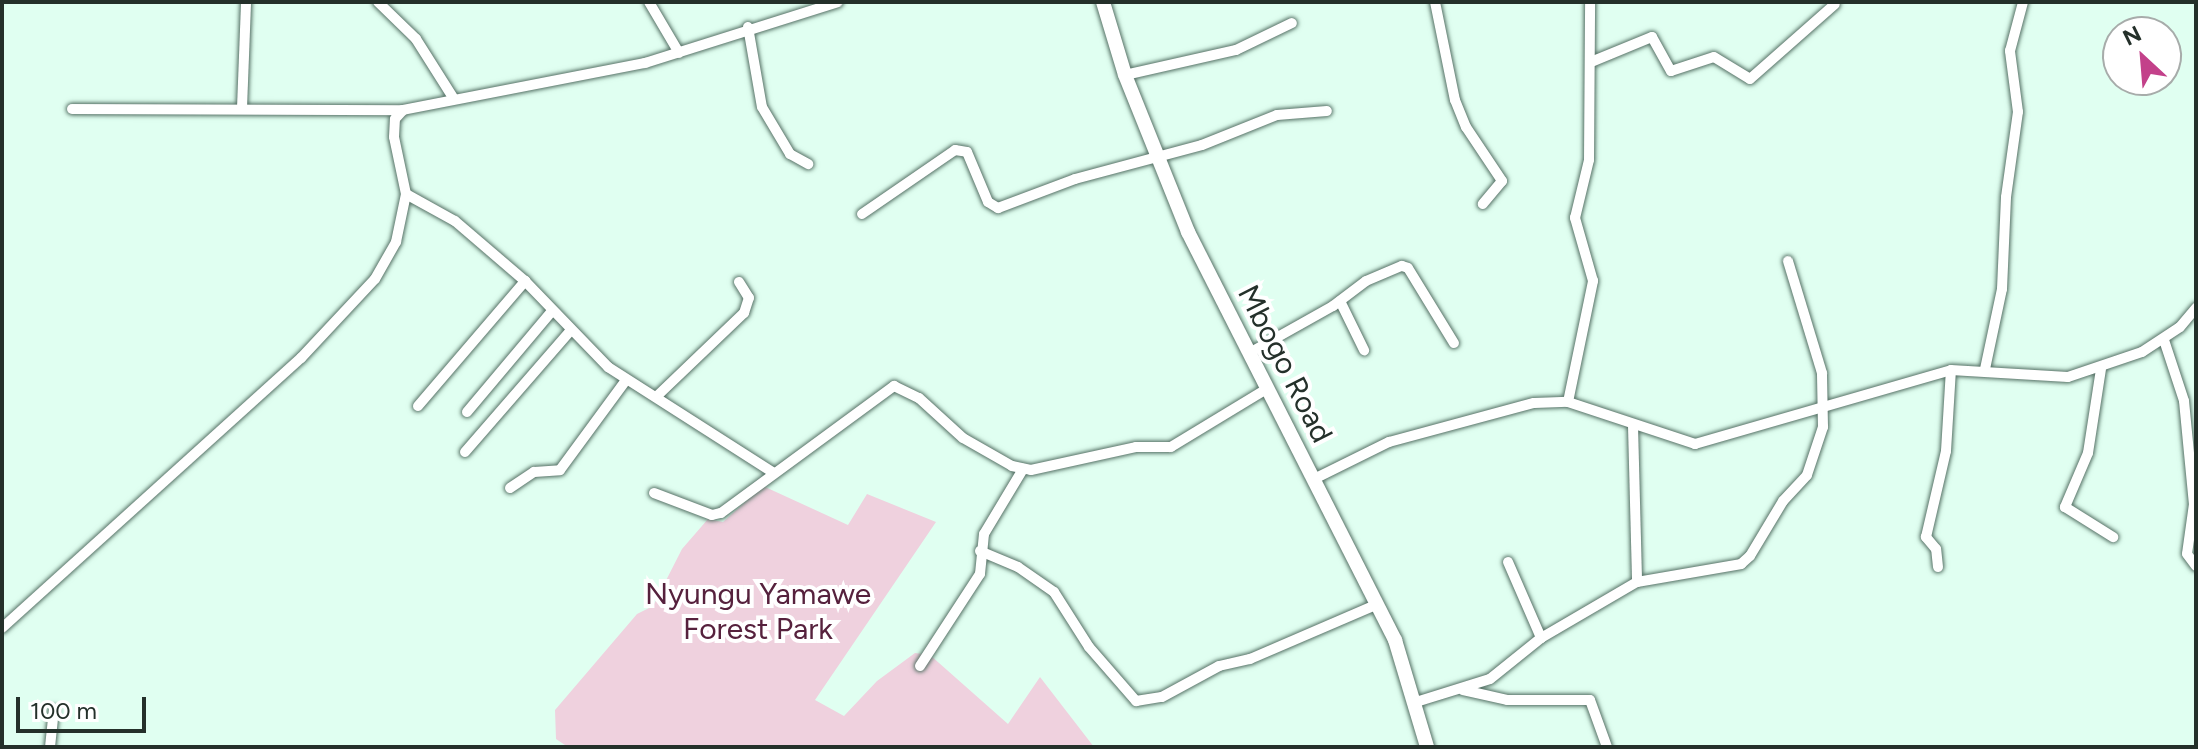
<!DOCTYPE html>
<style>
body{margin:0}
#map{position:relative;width:2198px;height:749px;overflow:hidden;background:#e0fff1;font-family:Figtree,sans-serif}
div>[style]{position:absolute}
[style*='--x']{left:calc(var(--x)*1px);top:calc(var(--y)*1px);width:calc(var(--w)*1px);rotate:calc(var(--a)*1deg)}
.green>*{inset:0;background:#efd1de}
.roads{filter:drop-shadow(0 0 2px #567266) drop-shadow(0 0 2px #567266)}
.minor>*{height:10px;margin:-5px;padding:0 5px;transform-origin:5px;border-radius:5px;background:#fff}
.secondary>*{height:14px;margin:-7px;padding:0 7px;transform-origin:7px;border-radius:7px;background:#fff}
span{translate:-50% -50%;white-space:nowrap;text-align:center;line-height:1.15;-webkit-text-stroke:8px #fff;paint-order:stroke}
.street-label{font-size:30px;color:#24302a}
.park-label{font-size:30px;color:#56213d}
.frame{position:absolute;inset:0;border:4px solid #24302a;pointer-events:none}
.north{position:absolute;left:2102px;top:16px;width:80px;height:80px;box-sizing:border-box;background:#fff;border:2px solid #a7acaa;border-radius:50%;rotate:334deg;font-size:22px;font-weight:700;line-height:32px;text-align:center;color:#24302a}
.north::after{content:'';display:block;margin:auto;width:28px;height:36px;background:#c3418a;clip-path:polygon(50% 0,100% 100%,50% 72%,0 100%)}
.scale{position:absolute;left:16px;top:697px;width:130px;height:36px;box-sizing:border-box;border:4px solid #24302a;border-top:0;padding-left:10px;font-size:24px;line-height:28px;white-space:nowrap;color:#24302a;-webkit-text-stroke:6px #fff;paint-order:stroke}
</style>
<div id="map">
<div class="green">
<div style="clip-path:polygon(763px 486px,848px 525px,867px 494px,936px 522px,815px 700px,844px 716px,877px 681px,915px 653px,930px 655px,1008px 724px,1040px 677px,1094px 747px,568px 747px,556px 739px,555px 710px,637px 614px,653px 606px,682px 549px,708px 519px,723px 522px)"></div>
</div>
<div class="roads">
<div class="minor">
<div style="--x:378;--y:2;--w:53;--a:44.2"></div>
<div style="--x:416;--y:39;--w:71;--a:57.7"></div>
<div style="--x:649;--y:2;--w:59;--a:59.5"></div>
<div style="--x:1435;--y:2;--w:100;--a:78.5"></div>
<div style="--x:1455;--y:100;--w:29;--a:68"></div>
<div style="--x:1466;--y:127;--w:65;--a:56.3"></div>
<div style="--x:1502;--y:181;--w:30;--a:130"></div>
<div style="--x:748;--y:27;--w:81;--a:80.1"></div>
<div style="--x:762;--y:107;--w:55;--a:59.2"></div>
<div style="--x:790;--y:154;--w:21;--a:29"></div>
<div style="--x:1591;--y:62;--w:66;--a:-22.3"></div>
<div style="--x:1652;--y:37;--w:39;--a:61"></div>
<div style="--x:1671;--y:71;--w:45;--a:-18"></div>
<div style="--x:1714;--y:57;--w:42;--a:31.4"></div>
<div style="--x:1750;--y:79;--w:113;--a:-41.4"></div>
<div style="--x:1125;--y:75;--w:114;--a:-12.7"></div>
<div style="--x:1236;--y:50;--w:62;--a:-25.7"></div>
<div style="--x:242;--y:108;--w:106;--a:-87.8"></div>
<div style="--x:72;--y:109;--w:331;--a:0.2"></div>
<div style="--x:406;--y:194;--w:56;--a:28.9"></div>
<div style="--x:455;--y:221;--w:92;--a:40.6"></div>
<div style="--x:525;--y:281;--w:120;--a:46"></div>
<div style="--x:608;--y:367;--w:195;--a:32.6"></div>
<div style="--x:862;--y:214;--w:113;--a:-34.5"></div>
<div style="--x:955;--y:150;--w:12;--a:9"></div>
<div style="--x:967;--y:152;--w:54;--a:67.2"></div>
<div style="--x:988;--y:202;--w:12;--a:31"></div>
<div style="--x:998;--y:208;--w:82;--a:-20.6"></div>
<div style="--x:1075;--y:179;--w:131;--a:-15"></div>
<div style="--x:1202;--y:145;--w:81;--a:-21.8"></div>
<div style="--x:1277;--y:115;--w:50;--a:-4.6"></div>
<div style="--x:1340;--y:301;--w:55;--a:63.9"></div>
<div style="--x:2164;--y:340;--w:64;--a:71.8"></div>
<div style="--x:2184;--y:401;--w:103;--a:84.5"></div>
<div style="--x:2194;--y:504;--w:50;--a:98"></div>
<div style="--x:2187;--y:554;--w:15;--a:53"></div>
<div style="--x:1251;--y:352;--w:94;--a:-29.3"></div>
<div style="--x:1333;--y:306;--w:41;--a:-37.1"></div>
<div style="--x:1366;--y:281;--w:39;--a:-23"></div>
<div style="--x:1402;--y:266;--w:6;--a:18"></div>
<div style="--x:1408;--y:268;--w:88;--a:58.5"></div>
<div style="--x:1985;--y:369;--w:82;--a:-78"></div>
<div style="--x:2002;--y:289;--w:92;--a:-87.5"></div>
<div style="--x:2006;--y:197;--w:86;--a:-82"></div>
<div style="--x:2018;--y:112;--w:62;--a:-97.5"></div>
<div style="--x:2010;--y:51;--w:51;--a:-75.1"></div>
<div style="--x:2101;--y:369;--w:85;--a:98.8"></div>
<div style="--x:2088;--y:453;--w:59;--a:113.1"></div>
<div style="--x:2065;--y:507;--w:57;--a:32"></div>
<div style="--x:656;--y:397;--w:122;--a:-43.7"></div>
<div style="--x:744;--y:313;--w:16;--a:-72"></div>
<div style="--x:749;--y:298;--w:19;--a:-122"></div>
<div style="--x:1568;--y:402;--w:124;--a:-78.3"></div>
<div style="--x:1593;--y:281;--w:66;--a:-105.9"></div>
<div style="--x:1575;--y:218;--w:60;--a:-76.4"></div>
<div style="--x:1589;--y:160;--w:158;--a:-89.6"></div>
<div style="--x:418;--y:406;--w:165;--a:-49.4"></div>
<div style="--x:467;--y:412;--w:132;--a:-49.9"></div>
<div style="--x:1633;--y:426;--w:156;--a:88.5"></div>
<div style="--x:465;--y:452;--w:162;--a:-49"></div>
<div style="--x:1314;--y:479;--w:84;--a:-26.3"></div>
<div style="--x:1389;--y:442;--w:150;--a:-15.1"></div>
<div style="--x:1534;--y:403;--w:34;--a:-2"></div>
<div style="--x:1568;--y:402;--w:134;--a:18.3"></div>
<div style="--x:1695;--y:444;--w:266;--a:-16.1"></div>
<div style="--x:1951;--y:370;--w:117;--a:3.4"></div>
<div style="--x:2068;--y:377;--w:78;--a:-18.7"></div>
<div style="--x:2142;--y:352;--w:45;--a:-33.3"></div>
<div style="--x:2180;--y:327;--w:25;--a:-50"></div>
<div style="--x:510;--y:488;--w:29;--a:-34"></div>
<div style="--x:534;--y:472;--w:26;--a:-4"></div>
<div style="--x:560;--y:470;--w:112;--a:-53.7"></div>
<div style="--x:654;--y:493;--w:62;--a:20.8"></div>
<div style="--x:712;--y:515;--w:9;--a:-13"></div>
<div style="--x:721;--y:513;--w:215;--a:-36.3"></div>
<div style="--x:894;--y:386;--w:28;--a:26"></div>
<div style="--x:919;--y:398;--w:59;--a:42.3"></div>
<div style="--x:963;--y:438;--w:56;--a:29.7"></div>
<div style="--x:1012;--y:466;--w:19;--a:12"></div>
<div style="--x:1031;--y:470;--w:107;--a:-12.4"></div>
<div style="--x:1136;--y:447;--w:35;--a:0"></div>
<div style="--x:1171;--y:447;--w:114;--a:-31.3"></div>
<div style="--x:980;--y:551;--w:41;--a:22.8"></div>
<div style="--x:1018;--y:567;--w:44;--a:34.8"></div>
<div style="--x:1054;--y:592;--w:65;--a:57.5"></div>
<div style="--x:1089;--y:647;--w:72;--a:49"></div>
<div style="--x:1136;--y:701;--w:26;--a:-9"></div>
<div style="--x:1162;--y:697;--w:65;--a:-28.5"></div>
<div style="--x:1219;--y:666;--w:32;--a:-13"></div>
<div style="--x:1250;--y:659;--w:139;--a:-23.3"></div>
<div style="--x:1508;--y:562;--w:83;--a:66.5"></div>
<div style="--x:1938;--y:567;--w:18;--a:-96"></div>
<div style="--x:1936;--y:549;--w:16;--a:-130"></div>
<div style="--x:1926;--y:537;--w:88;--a:-76.9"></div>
<div style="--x:1946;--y:451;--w:81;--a:-86.5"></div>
<div style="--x:2;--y:628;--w:403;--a:-42.1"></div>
<div style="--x:301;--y:358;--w:108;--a:-46.9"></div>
<div style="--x:375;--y:279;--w:43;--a:-60.4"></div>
<div style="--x:396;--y:242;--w:49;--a:-78.2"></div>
<div style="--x:406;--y:194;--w:58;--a:-101.9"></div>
<div style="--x:394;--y:137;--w:18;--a:-87"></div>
<div style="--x:395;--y:119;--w:12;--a:-48"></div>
<div style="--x:403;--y:110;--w:247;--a:-11"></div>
<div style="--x:645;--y:63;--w:202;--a:-17.5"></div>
<div style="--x:920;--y:666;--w:110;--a:-56.9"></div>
<div style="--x:980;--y:574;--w:40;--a:-84.3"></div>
<div style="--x:984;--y:534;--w:76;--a:-59"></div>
<div style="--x:1463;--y:690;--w:45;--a:12.8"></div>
<div style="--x:1507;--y:700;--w:83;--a:0"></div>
<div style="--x:1590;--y:700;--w:50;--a:70.1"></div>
<div style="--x:1416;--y:702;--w:77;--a:-17.3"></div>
<div style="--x:1490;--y:679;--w:65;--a:-38.8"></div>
<div style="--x:1541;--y:638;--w:111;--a:-30.3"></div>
<div style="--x:1637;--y:582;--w:106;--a:-9.8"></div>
<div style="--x:1741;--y:564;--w:12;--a:-42"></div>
<div style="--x:1750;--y:556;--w:64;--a:-59"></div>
<div style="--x:1783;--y:501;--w:35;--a:-47"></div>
<div style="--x:1807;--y:475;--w:51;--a:-71.6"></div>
<div style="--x:1823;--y:427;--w:54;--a:-91.1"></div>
<div style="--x:1822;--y:373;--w:117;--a:-106.9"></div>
<div style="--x:50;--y:747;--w:37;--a:-84"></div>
</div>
<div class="secondary">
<div style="--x:1103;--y:2;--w:76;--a:73.2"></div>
<div style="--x:1125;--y:75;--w:169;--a:68.1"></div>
<div style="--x:1188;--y:232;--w:458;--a:63.1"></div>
<div style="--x:1395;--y:640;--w:112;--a:73.3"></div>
</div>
</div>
<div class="street-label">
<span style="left:1285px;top:364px;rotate:63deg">Mbogo Road</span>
</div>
<div class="park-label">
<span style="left:758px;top:611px">Nyungu Yamawe<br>Forest Park</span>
</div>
<div class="frame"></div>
<div class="north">N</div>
<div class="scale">100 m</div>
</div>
